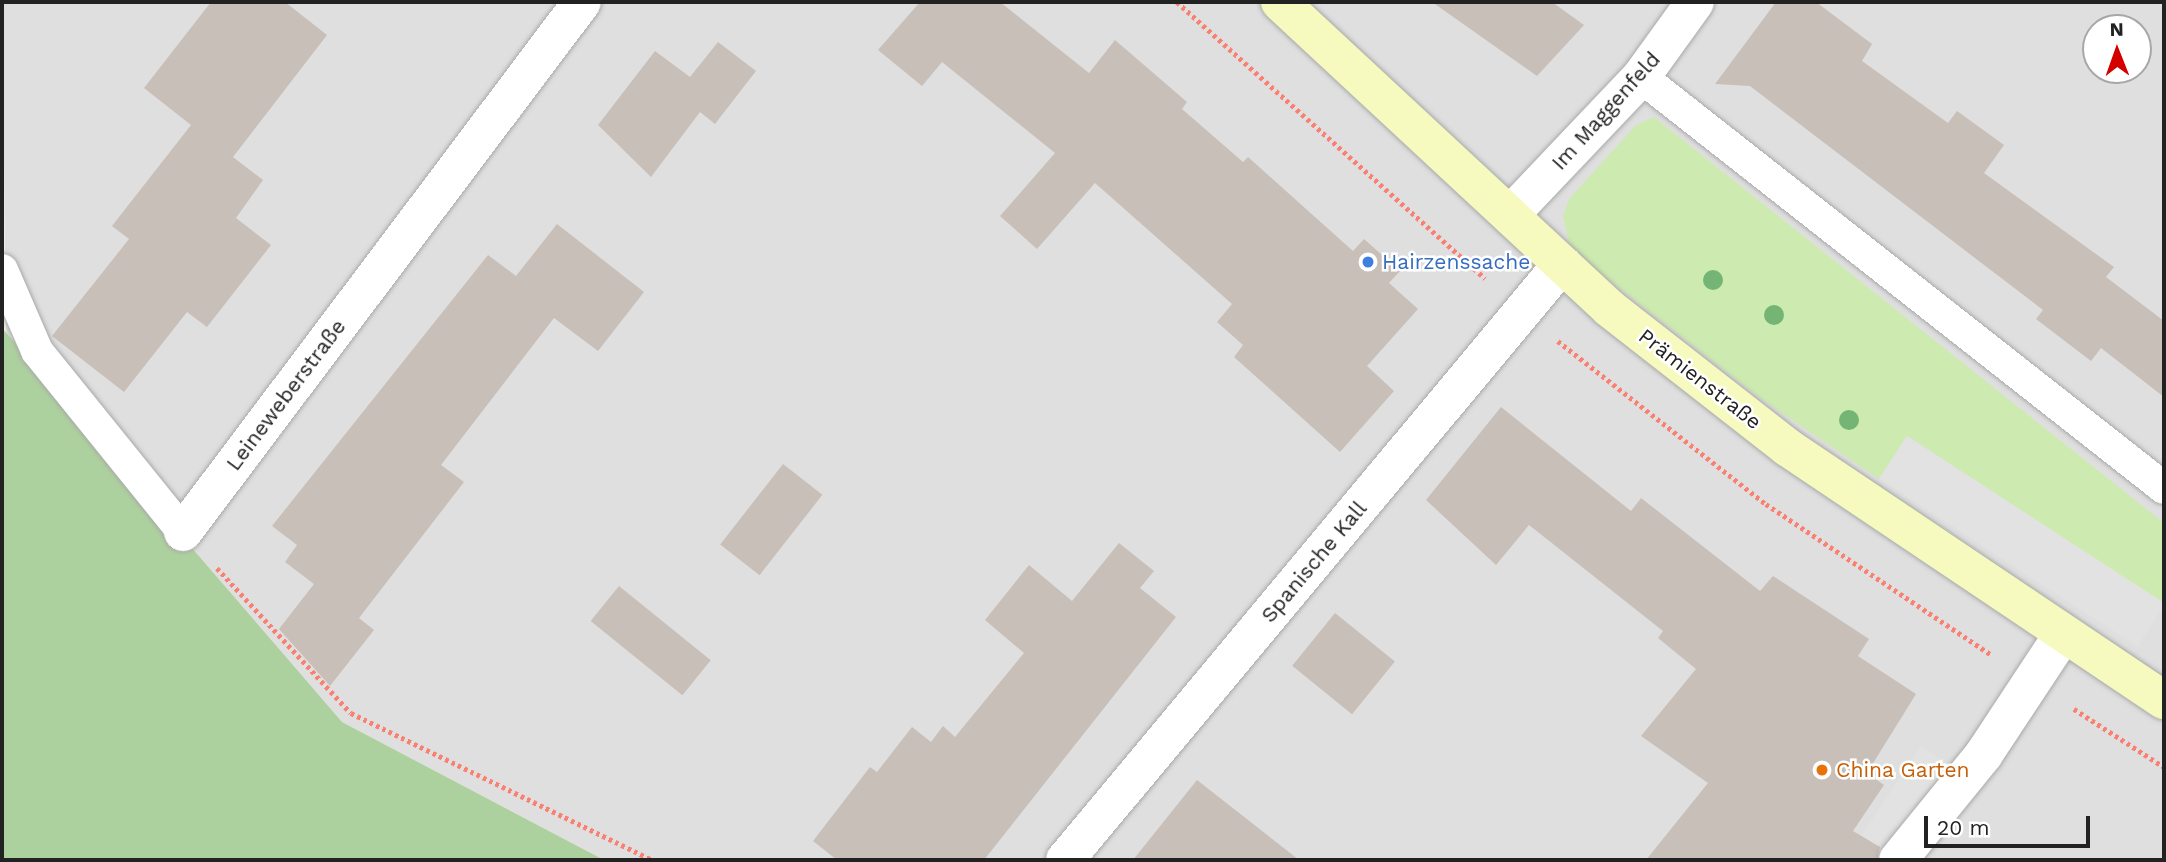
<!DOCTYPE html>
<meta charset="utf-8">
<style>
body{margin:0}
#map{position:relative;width:2166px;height:862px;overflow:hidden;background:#f2efe9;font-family:"Work Sans",sans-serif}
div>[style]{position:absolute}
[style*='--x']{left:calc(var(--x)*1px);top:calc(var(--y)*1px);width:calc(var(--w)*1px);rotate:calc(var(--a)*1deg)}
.residential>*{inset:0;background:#e0dfdf}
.grass>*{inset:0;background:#cdebb0}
.forest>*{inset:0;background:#add19e}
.parking>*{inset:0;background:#e2e2e2;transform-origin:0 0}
.building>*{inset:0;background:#c7bfb8;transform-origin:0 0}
.path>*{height:4.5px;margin-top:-2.25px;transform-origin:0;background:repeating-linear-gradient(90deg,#fa8072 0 3.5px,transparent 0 7px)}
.roads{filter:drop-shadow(0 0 2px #a9a9a9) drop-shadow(0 0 2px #a9a9a9)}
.lane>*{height:32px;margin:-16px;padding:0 16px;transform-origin:16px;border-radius:16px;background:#fff}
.street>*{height:38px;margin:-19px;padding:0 19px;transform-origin:19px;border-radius:19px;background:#fff}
.secondary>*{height:38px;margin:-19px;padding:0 19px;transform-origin:19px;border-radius:19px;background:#f7fabf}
.trees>*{width:20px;height:20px;margin:-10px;border-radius:50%;background:#74b475}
.dots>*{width:19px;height:19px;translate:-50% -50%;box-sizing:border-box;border:4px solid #fff;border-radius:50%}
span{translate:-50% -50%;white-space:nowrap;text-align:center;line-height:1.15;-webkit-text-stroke:5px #fff;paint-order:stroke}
.street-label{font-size:21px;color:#222}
.shop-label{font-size:21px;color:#366cbe}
.left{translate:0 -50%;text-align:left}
.food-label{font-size:21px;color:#c56008}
.frame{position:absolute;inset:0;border:4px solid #222;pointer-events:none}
.north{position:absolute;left:2082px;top:14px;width:70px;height:70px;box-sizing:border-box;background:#fff;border:2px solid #a7a7a7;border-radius:50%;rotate:359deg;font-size:19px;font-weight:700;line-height:28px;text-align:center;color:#222}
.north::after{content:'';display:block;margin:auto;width:24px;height:32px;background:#d40000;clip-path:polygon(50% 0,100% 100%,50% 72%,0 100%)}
.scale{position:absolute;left:1924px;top:816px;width:166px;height:32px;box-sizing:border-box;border:4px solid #222;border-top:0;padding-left:9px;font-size:21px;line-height:24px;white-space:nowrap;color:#222;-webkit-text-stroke:5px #fff;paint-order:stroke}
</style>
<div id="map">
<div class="residential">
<div style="clip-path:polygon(evenodd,2px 2px,2164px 2px,2164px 860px,604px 860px,342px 722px,6px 338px,2px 2px,2096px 28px,2138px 28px,2138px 70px,2096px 70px,2096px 28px)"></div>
</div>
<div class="grass">
<div style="clip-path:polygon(1654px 117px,2164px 523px,2164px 605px,1907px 436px,1879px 479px,1760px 398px,1596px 270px,1569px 243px,1563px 216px,1569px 199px,1636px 125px)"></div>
</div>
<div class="forest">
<div style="clip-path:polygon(2px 328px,342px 722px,604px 860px,2px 860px)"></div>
</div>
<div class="parking">
<div style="left:1907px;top:436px;width:308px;height:51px;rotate:33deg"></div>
<div style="clip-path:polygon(1921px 746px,1951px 766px,1915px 818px,1888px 831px,1869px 860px,1845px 860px)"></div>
</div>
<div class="building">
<div style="clip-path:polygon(211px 2px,285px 2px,327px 35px,233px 157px,263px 180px,236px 218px,271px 245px,207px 327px,187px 312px,124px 392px,52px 336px,129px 239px,112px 226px,191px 125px,144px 88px)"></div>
<div style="clip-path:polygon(920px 2px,1000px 2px,1089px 73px,1115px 40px,1187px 102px,1182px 109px,1243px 162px,1248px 157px,1353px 251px,1364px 239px,1400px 271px,1389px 283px,1418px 309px,1367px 366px,1394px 391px,1340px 452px,1234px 357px,1243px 345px,1217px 322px,1232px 304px,1095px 183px,1037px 249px,1000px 216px,1055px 153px,942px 62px,922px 86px,878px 50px)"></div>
<div style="clip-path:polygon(1432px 2px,1552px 2px,1584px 25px,1537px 76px)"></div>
<div style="clip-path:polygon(1776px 2px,1816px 2px,1872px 44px,1862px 61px,1948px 123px,1957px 111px,2004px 145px,1984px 173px,2114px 267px,2106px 277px,2164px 321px,2164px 397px,2101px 348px,2091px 361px,2036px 319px,2043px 310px,1750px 86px,1715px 84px)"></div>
<div style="clip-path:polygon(718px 42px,756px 71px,715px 124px,700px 112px,651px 177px,598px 125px,655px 51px,690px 77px)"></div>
<div style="clip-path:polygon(557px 224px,644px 292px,598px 351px,554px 318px,441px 465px,464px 482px,359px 618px,374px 630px,330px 686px,279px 629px,314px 584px,285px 562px,297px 545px,272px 526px,488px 255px,516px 276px)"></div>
<div style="clip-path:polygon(1501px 407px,1631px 511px,1641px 498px,1760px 591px,1773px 576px,1869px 639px,1858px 656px,1916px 694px,1867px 773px,1884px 785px,1853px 831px,1880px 847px,1877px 860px,1646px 860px,1708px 783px,1641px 736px,1696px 669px,1658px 638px,1663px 631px,1529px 525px,1496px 565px,1426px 500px)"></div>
<div style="left:783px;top:464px;width:50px;height:102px;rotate:38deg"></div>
<div style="clip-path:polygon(1119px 543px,1154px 571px,1140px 588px,1176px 617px,984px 860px,837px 860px,813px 841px,870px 767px,877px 772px,912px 727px,931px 742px,943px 726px,955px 737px,1024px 653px,985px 620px,1029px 565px,1072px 601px)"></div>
<div style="left:619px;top:586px;width:118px;height:45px;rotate:39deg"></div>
<div style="left:1335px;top:613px;width:77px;height:68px;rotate:39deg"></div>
<div style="clip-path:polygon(1197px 780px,1299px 860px,1133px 860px)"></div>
</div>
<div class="path">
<div style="--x:1177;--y:2;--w:414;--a:41.9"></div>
<div style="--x:1558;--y:341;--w:264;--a:38.1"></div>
<div style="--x:1766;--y:504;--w:270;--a:33.8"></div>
<div style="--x:217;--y:568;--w:197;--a:47.3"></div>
<div style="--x:351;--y:713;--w:336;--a:26"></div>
<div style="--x:2074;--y:709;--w:107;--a:32.8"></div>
</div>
<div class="roads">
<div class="lane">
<div style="--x:1641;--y:77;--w:665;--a:38.16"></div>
<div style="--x:2;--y:270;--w:88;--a:66.6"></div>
<div style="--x:37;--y:351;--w:233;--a:51.1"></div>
</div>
<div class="street">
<div style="--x:1510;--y:215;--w:190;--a:-46.5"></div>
<div style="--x:1641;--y:77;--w:92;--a:-54.2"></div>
<div style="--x:183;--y:532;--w:663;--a:-53.03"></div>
<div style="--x:1065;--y:860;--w:776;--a:-50.18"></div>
<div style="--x:1898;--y:860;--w:136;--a:-50.9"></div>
<div style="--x:1984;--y:754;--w:144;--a:-56.6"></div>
</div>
<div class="secondary">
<div style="--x:1280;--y:2;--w:449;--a:42.9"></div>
<div style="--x:1609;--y:308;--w:226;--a:38"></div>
<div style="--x:1787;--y:447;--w:454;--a:33.9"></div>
</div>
</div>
<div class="trees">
<div style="left:1713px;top:280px"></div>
<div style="left:1774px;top:315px"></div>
<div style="left:1849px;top:420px"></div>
</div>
<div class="dots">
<div style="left:1368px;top:262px;background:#3f7fe0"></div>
<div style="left:1822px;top:770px;background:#e8710a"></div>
</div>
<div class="street-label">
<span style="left:1606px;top:111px;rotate:-48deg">Im Maggenfeld</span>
<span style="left:1700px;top:379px;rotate:38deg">Prämienstraße</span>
<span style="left:286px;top:395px;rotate:-53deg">Leineweberstraße</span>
<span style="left:1314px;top:562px;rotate:-50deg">Spanische Kall</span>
</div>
<div class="shop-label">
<span class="left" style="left:1382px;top:262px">Hairzenssache</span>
</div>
<div class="food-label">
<span class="left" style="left:1836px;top:770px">China Garten</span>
</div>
<div class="frame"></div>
<div class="north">N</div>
<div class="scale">20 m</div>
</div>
